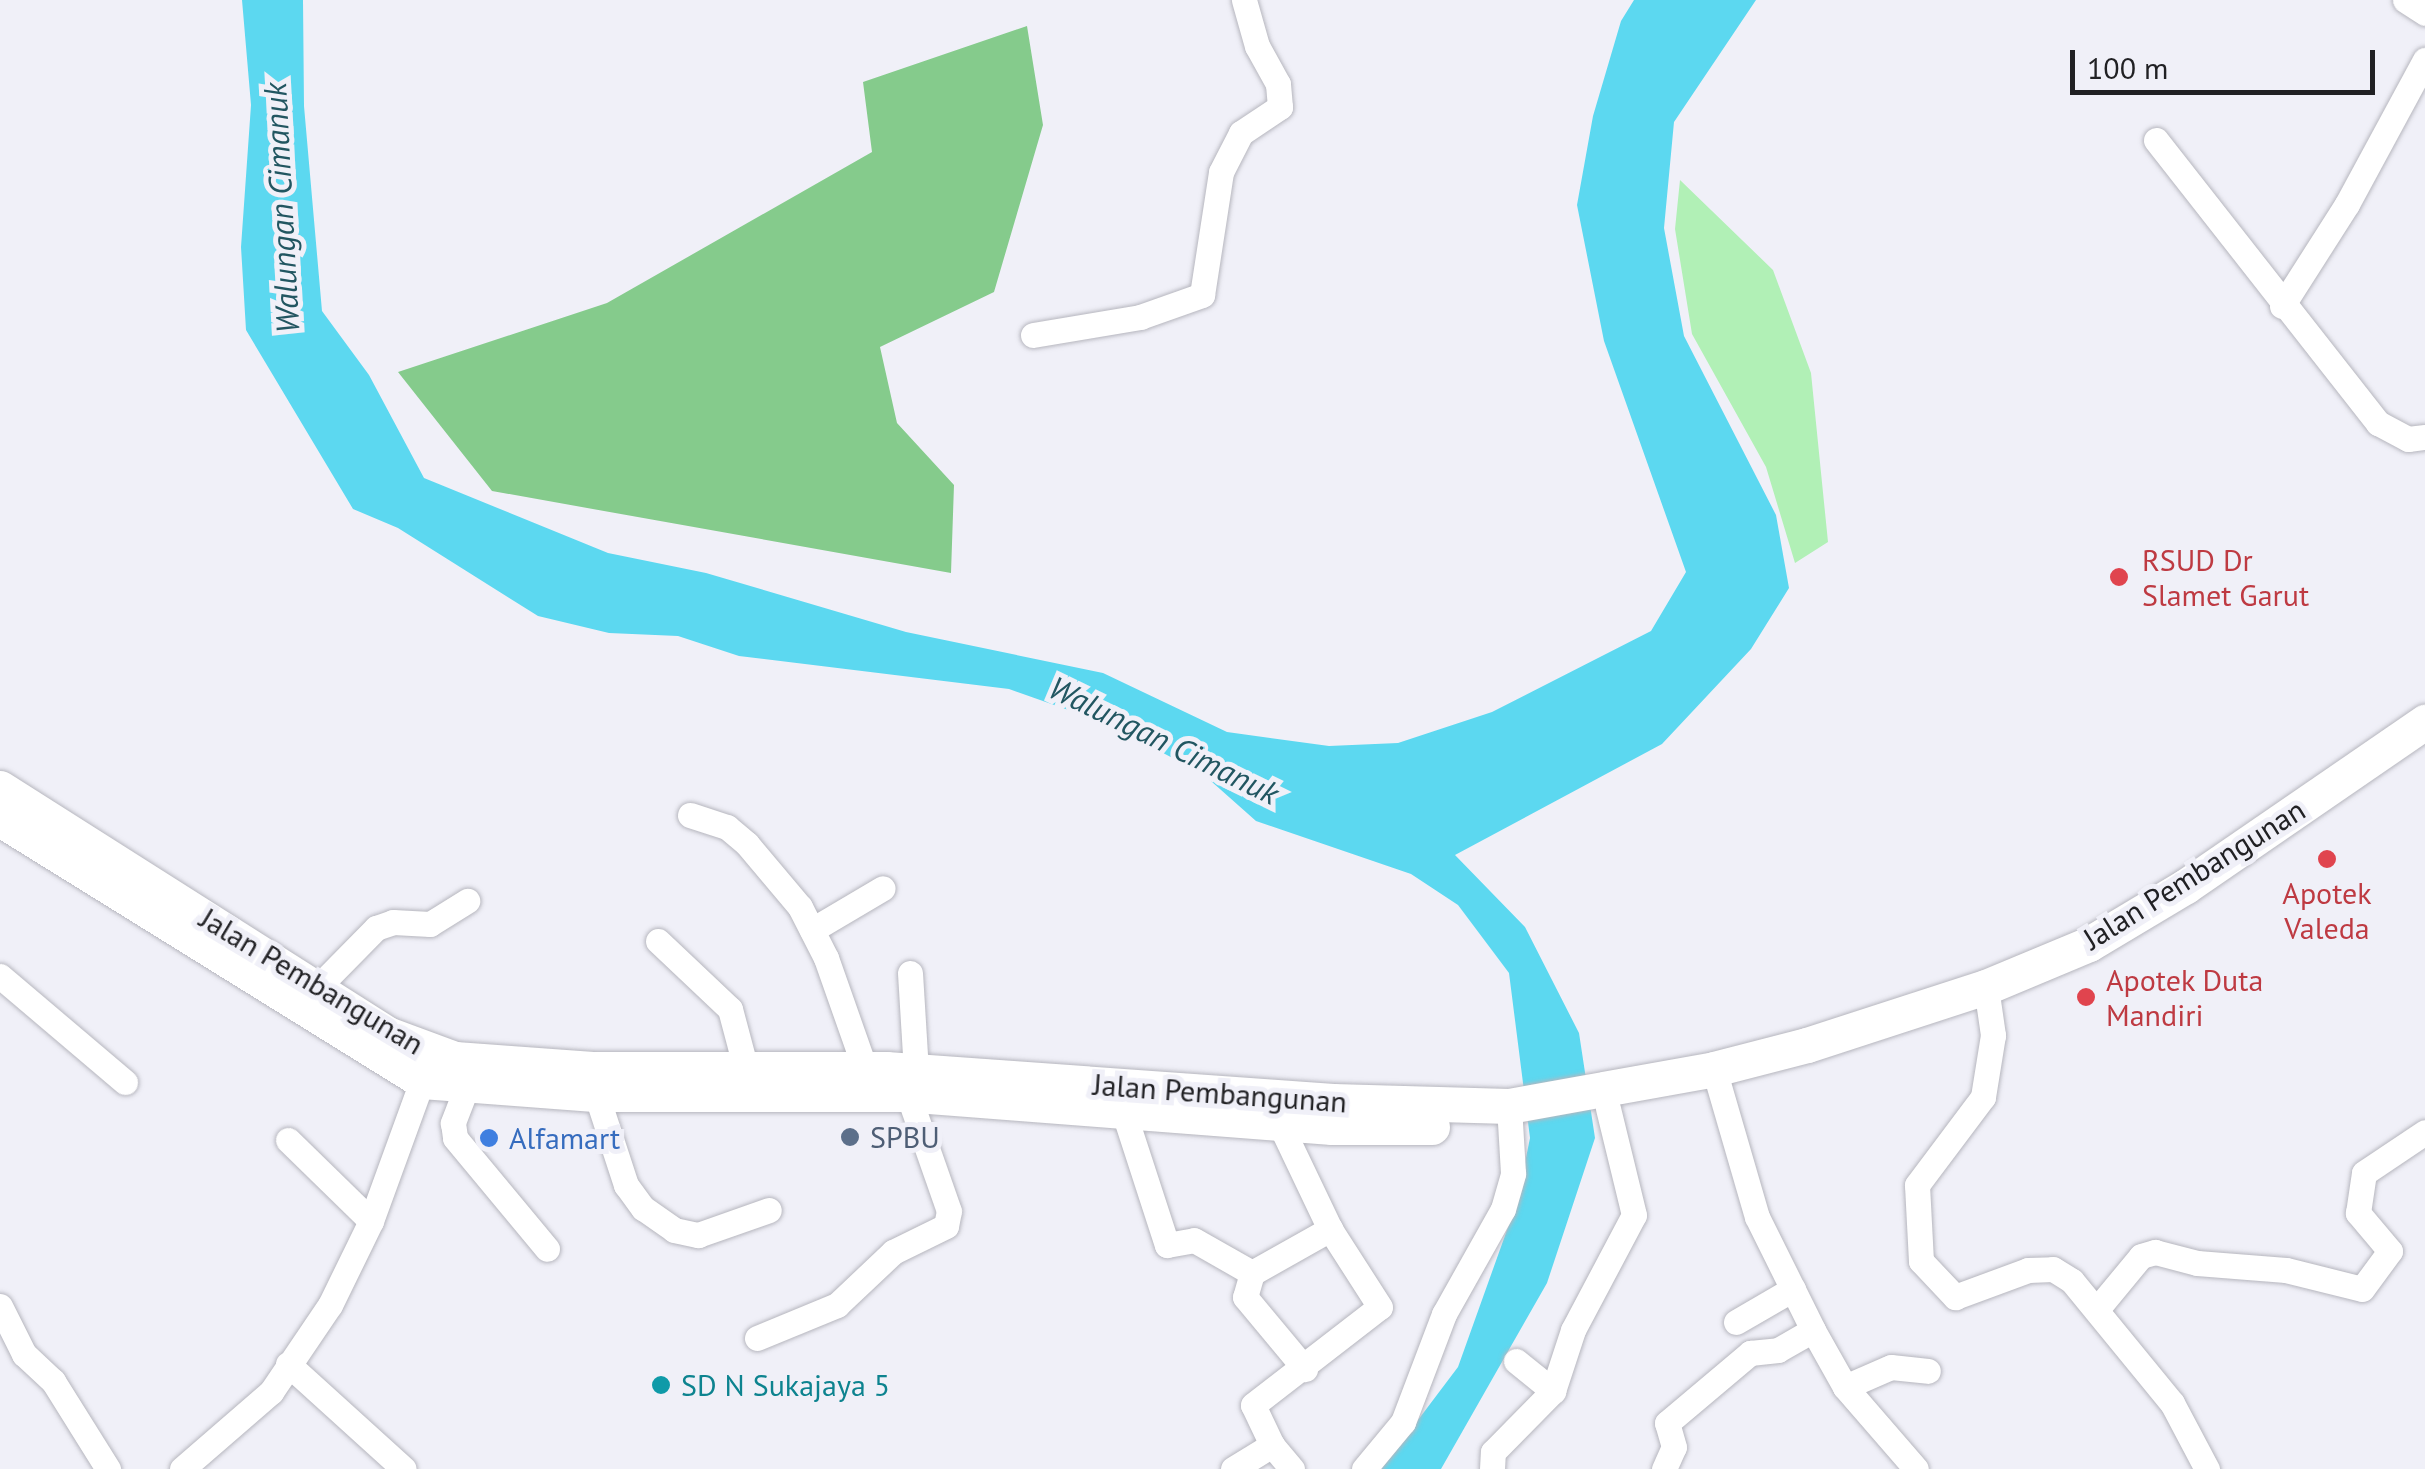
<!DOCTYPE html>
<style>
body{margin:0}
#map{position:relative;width:2425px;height:1469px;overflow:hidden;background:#f0f0f8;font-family:"PT Sans",sans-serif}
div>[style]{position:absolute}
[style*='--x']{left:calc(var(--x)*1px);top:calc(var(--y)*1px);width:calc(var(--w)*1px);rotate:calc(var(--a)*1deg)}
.green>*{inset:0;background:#b1f0b6}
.forest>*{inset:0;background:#85cb8c}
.water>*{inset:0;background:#5cd8f0}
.roads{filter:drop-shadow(0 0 2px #b6b6be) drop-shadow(0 0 2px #b6b6be)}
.street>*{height:25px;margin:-12.5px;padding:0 12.5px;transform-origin:12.5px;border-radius:12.5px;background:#fff}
.secondary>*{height:35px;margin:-17.5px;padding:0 17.5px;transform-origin:17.5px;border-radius:17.5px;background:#fff}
.dots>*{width:28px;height:28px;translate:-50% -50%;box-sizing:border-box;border:5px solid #f0f0f8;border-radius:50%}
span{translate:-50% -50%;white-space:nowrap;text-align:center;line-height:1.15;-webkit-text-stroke:10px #f0f0f8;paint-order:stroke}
.health-label{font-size:30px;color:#be3a42}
.left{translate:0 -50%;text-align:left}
.street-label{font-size:30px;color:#212124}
.service-label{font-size:30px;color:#4e5e75}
.shop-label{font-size:30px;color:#366cbe}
.culture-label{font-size:30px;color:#0d838f}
.water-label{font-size:32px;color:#225661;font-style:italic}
.scale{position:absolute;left:2070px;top:50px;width:305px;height:45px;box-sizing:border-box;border:5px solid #212124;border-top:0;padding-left:12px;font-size:30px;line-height:35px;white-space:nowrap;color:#212124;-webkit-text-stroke:8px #f0f0f8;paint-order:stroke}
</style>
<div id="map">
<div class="green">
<div style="clip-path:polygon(1680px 180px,1773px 270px,1811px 373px,1828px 542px,1795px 563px,1766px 467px,1692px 334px,1675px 229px)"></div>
</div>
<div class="forest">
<div style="clip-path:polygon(1027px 26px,1043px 125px,994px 292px,880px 347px,897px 423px,954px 485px,951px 573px,492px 491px,398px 372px,607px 303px,872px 152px,863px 82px)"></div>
</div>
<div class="water">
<div style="clip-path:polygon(242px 0,303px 0,304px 106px,322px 311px,369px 375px,424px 478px,608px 553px,706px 573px,906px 632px,1103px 673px,1227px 732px,1329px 746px,1398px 743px,1492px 712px,1651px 631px,1686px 572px,1604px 341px,1577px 205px,1593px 116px,1621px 21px,1634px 0,1756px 0,1674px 122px,1664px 228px,1684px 336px,1776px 515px,1789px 588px,1751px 649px,1662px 744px,1455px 855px,1525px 927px,1579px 1033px,1595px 1138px,1547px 1283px,1441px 1469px,1381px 1469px,1458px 1367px,1517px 1202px,1530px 1138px,1509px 973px,1458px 905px,1411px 874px,1256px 821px,1203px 774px,1108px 724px,1009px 689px,739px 656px,678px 636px,609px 633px,538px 616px,398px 528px,353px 509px,246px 330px,241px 247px,251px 105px)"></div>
</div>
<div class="roads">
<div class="street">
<div style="--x:2405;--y:0;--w:24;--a:33"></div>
<div style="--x:2156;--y:140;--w:360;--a:51.9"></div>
<div style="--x:2378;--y:423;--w:34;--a:28"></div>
<div style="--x:2408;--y:439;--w:17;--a:-7"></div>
<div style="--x:2282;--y:306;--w:121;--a:-57.5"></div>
<div style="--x:2347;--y:204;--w:164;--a:-61.6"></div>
<div style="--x:1033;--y:335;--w:109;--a:-9.5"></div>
<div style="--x:1140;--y:317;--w:66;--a:-19.5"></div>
<div style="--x:1202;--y:295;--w:124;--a:-81.2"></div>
<div style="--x:1221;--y:172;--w:44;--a:-62.9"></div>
<div style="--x:1241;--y:133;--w:47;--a:-33.7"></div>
<div style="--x:1280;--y:107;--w:23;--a:-95"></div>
<div style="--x:1278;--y:84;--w:43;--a:-118.9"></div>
<div style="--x:1257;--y:46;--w:48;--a:-105.8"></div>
<div style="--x:690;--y:815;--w:39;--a:18"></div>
<div style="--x:727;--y:827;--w:26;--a:40"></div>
<div style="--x:747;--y:844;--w:82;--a:49.9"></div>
<div style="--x:800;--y:907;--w:57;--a:63"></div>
<div style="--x:826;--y:958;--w:118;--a:70.6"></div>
<div style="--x:812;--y:930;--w:82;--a:-30.6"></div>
<div style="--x:658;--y:941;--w:99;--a:43.4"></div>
<div style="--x:730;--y:1009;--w:62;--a:75.1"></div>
<div style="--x:910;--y:973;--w:98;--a:86.5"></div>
<div style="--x:0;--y:976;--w:164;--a:40.3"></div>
<div style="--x:1986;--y:987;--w:49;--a:81.7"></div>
<div style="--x:1993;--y:1035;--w:63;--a:99.2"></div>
<div style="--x:1983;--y:1097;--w:110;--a:126.9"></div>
<div style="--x:1917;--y:1185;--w:76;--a:87"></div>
<div style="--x:1921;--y:1261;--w:50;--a:46.6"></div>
<div style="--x:1955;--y:1297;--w:78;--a:-20.3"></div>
<div style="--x:2028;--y:1270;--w:25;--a:-2"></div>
<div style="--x:2053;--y:1269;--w:22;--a:32"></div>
<div style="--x:2072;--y:1281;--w:158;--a:50.7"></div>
<div style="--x:2172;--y:1403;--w:75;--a:62.1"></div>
<div style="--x:316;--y:989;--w:86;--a:-45.5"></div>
<div style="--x:376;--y:928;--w:18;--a:-19"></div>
<div style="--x:393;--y:922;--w:37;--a:3"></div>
<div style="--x:430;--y:924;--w:44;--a:-31.9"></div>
<div style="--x:1714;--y:1069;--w:154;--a:73.8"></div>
<div style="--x:1757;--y:1217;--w:126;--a:63.6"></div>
<div style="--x:1813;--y:1330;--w:65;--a:60.7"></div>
<div style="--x:1845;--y:1387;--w:108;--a:49.1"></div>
<div style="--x:591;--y:1078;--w:113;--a:71.9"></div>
<div style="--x:626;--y:1185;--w:29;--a:54"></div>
<div style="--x:643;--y:1208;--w:38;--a:35"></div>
<div style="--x:674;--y:1230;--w:25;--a:12"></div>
<div style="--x:698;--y:1235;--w:75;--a:-19.4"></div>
<div style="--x:467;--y:1086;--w:40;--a:111"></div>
<div style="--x:453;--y:1123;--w:15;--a:82"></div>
<div style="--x:455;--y:1138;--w:144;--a:50.3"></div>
<div style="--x:1124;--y:1113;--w:139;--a:72"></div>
<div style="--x:1167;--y:1245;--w:27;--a:-10"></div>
<div style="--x:1194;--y:1240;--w:67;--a:29.6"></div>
<div style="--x:1252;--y:1273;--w:90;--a:-29.4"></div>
<div style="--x:1330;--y:1229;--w:116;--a:-115.5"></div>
<div style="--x:288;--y:1140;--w:116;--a:44.3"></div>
<div style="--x:1252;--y:1273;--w:25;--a:106"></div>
<div style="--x:1245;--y:1297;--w:94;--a:50.2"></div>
<div style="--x:0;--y:1306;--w:54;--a:63.4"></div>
<div style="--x:24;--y:1354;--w:40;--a:43"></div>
<div style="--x:53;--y:1381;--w:104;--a:58"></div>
<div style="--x:2098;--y:1308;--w:67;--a:-50.4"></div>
<div style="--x:2141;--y:1256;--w:15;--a:-16"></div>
<div style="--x:2155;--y:1252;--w:43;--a:14.7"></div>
<div style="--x:2197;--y:1263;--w:89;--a:4.5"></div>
<div style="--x:2286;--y:1270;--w:78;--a:14"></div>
<div style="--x:2362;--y:1289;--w:47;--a:-53.6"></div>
<div style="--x:2390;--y:1251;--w:50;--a:-130.1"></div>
<div style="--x:2358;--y:1213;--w:40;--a:-81.5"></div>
<div style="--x:2364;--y:1173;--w:73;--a:-33.9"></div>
<div style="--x:1736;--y:1322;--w:66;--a:-30.1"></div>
<div style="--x:757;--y:1338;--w:87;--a:-22.4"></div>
<div style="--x:837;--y:1305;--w:77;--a:-43.4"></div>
<div style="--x:893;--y:1252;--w:59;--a:-26.1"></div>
<div style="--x:946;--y:1226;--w:15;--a:-79"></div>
<div style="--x:949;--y:1211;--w:139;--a:-109.3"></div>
<div style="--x:1516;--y:1361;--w:48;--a:39"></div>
<div style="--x:288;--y:1364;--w:156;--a:42.2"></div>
<div style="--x:1845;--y:1387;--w:50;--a:-23.5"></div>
<div style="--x:1891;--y:1367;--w:37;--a:6"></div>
<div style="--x:182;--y:1469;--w:118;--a:-40.9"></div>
<div style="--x:271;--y:1392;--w:105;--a:-55.9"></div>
<div style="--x:330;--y:1305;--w:93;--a:-64"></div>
<div style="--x:371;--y:1221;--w:149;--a:-70"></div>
<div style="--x:1233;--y:1469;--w:46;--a:-31.6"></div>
<div style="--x:1292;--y:1469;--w:31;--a:-130"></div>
<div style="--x:1272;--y:1445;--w:44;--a:-115.4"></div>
<div style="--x:1253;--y:1405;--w:160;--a:-37.7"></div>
<div style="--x:1380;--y:1307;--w:93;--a:-122.7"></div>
<div style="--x:1364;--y:1469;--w:61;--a:-50.3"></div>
<div style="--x:1403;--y:1422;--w:116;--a:-69.2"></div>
<div style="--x:1444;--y:1314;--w:120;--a:-60.7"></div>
<div style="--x:1503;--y:1209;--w:37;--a:-74"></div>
<div style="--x:1513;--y:1173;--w:67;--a:-93.4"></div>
<div style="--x:1492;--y:1469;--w:17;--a:-87"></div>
<div style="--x:1493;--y:1452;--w:86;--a:-45.5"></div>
<div style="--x:1553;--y:1391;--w:64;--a:-71.8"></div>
<div style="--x:1573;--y:1330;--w:130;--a:-62.1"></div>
<div style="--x:1634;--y:1215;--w:110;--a:-103.7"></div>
<div style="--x:1664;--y:1469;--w:24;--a:-66"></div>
<div style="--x:1674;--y:1447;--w:25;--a:-106"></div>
<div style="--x:1667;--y:1423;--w:109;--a:-40.1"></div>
<div style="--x:1750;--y:1353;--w:28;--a:-6"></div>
<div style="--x:1778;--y:1350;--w:40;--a:-29.7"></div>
</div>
<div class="secondary">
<div style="--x:0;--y:788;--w:459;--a:32.4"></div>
<div style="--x:387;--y:1034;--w:72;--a:20.2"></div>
<div style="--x:455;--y:1059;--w:141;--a:4.1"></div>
<div style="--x:596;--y:1069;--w:290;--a:0"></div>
<div style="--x:886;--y:1069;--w:448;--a:4.1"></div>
<div style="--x:1333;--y:1101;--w:176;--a:1.6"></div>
<div style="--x:1509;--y:1106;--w:208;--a:-10.2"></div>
<div style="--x:1714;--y:1069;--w:96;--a:-14.5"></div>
<div style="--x:1807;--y:1045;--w:188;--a:-18"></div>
<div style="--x:1986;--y:987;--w:112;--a:-22.7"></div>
<div style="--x:2089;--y:944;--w:113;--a:-30.9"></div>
<div style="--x:2186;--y:886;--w:290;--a:-34.5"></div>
<div style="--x:0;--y:819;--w:497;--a:31.8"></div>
<div style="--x:422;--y:1081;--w:173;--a:4.3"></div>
<div style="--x:595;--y:1094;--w:308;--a:0"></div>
<div style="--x:903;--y:1094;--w:430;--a:4.4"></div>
<div style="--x:1332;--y:1127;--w:100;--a:0"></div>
</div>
</div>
<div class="dots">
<div style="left:2119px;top:577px;background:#e0444e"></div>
<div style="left:2327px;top:859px;background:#e0444e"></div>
<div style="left:2086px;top:997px;background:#e0444e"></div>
<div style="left:850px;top:1137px;background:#5c6f8a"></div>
<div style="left:489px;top:1138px;background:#3f7fe0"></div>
<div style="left:661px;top:1385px;background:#0f9aa8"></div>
</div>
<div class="health-label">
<span class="left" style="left:2142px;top:577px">RSUD Dr<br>Slamet Garut</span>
<span style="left:2327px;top:910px">Apotek<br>Valeda</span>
<span class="left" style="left:2106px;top:997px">Apotek Duta<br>Mandiri</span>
</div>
<div class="street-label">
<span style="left:2194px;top:874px;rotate:-32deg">Jalan Pembangunan</span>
<span style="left:312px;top:981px;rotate:31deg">Jalan Pembangunan</span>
<span style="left:1220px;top:1093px;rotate:4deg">Jalan Pembangunan</span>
</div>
<div class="service-label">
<span class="left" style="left:870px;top:1137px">SPBU</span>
</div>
<div class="shop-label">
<span class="left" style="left:509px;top:1138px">Alfamart</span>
</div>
<div class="culture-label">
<span class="left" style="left:681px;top:1385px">SD N Sukajaya 5</span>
</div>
<div class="water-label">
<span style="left:281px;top:208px;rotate:-93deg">Walungan Cimanuk</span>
<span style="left:1164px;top:740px;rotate:26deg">Walungan Cimanuk</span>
</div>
<div class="scale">100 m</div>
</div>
